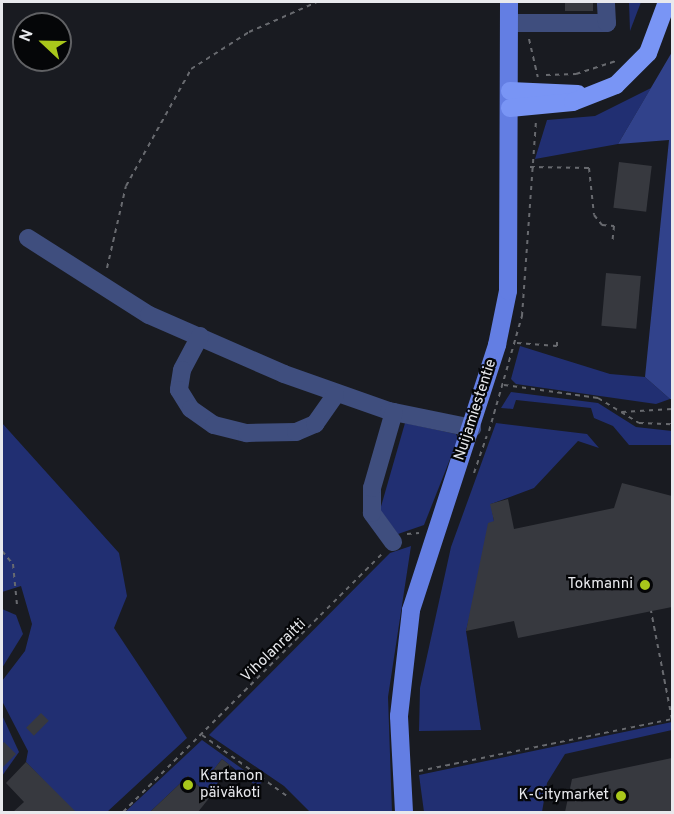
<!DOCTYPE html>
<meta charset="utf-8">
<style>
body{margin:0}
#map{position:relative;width:674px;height:814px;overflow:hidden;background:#191b21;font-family:Overpass,sans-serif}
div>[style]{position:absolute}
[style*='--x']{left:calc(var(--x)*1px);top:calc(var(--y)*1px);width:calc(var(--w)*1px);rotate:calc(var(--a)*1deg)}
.green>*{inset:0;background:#212f72}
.forest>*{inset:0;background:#31428b}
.building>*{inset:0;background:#37393f;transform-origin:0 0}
.path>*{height:2px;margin-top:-1px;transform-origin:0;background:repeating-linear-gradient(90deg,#686a6f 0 4.5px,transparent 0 9px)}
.minor>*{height:18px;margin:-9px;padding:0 9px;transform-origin:9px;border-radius:9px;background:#3f4e7e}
.major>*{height:18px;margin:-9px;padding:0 9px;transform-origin:9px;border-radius:9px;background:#637ee3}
.highway>*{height:18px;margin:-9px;padding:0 9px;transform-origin:9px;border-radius:9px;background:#7995f5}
.dots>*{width:16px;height:16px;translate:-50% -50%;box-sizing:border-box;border:3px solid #050608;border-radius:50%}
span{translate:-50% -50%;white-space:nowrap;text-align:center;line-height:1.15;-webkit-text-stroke:4.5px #050608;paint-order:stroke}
.street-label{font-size:15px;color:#e8e9ed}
.poi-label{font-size:15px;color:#e8e9ed}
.right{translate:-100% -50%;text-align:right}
.left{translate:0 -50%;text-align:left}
.frame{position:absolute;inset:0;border:3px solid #e8e9ed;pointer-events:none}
.north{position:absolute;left:12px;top:12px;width:60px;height:60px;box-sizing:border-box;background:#050608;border:2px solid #606164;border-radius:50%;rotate:292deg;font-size:16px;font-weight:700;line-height:24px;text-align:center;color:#e8e9ed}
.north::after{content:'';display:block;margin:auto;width:21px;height:27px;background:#a9c71b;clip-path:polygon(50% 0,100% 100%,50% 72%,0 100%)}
</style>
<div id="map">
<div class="green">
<div style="clip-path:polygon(629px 2px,641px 2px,630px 31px)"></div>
<div style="clip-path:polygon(651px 88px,618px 144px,535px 159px,547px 120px,595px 116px)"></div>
<div style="clip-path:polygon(520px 346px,610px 374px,645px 377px,670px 399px,656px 404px,516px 384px,511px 379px)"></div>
<div style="clip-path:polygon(511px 392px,598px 403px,636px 427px,672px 431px,672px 445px,629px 445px,613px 426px,594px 418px,591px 408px,516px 400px,513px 409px,501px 408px)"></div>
<div style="clip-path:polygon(2px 423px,119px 553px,127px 596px,114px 628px,187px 738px,107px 812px,74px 812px,26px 762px,28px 751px,2px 701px,2px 681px,25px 651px,32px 624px,21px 586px,2px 592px)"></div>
<div style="clip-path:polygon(405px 423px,456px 434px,458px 439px,424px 525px,398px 534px,380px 510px)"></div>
<div style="clip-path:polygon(496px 423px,587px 434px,599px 448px,578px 441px,534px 488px,491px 504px,494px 521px,466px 631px,481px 730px,419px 731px,420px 688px,451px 547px)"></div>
<div style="clip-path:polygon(411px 546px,388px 697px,392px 812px,310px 812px,284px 786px,209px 735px,390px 553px)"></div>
<div style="clip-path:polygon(2px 609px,16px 615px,23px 634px,2px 668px)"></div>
<div style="clip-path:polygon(2px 715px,19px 752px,2px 776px)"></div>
<div style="clip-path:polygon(672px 722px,672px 730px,565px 754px,547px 783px,542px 812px,424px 812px,419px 775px)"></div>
<div style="clip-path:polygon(202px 740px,262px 783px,255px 785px,222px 759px,212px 772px,221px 779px,208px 795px,188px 776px,150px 812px,125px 812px)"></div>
</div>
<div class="forest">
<div style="clip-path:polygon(672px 52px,672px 399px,670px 399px,645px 377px,669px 140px,618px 144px)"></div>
</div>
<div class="building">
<div style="left:565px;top:2px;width:28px;height:9px"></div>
<div style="left:619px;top:162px;width:33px;height:46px;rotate:7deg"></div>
<div style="left:606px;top:273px;width:35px;height:53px;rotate:5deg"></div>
<div style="clip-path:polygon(622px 483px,672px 496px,672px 607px,518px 638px,514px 621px,466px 631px,488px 523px,494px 521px,490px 504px,508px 499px,514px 529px,614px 508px)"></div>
<div style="left:41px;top:713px;width:11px;height:21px;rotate:45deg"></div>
<div style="clip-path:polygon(4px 742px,16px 754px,3px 767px,2px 744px)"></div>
<div style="clip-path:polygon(672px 758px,672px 812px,565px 812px,572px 779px)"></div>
<div style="left:222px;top:759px;width:11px;height:16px;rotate:38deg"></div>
<div style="clip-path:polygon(26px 762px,76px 812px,13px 812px,24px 802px,6px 783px)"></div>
<div style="clip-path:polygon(188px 776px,210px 797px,198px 812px,150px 812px)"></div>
</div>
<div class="path">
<div style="--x:529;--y:39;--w:39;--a:77"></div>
<div style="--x:546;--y:75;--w:30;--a:-2"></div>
<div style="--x:576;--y:74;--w:42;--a:-18"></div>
<div style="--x:530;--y:167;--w:59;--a:1"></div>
<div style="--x:589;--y:168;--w:47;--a:83.9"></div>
<div style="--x:594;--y:215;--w:13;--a:51"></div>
<div style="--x:602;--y:225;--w:12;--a:5"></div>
<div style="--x:614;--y:226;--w:18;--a:96"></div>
<div style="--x:107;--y:268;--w:84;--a:-77"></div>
<div style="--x:126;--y:186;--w:134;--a:-60.9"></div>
<div style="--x:191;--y:69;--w:69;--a:-32.5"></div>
<div style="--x:249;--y:32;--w:74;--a:-23.8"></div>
<div style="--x:517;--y:343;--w:40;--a:4.3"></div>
<div style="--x:557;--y:346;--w:7;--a:-90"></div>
<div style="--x:504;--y:385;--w:95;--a:7.9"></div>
<div style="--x:598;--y:398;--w:48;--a:31.4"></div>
<div style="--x:639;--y:423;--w:33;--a:2"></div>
<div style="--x:622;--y:412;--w:50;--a:-3.4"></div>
<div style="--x:489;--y:431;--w:120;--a:-74"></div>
<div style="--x:522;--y:316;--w:196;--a:-85.9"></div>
<div style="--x:474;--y:473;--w:39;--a:-71"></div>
<div style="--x:407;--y:534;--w:12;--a:-5"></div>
<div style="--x:2;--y:551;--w:17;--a:50"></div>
<div style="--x:13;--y:564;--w:41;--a:84.4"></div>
<div style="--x:202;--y:735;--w:105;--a:35.7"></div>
<div style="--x:419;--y:771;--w:258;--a:-11.6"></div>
<div style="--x:672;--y:719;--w:110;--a:-101"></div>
<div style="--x:123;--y:812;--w:366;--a:-44.9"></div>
</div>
<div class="minor">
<div style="--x:509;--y:23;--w:98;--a:0"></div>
<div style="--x:607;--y:23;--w:21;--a:-93"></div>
<div style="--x:28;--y:238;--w:143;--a:32.5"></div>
<div style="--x:149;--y:315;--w:147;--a:23.6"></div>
<div style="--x:284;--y:374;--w:111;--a:19.4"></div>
<div style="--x:389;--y:411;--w:85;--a:11.6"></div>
<div style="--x:200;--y:336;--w:38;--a:118"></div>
<div style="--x:182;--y:370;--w:20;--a:99"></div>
<div style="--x:179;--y:390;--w:22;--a:58"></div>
<div style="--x:191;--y:409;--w:28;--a:35"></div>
<div style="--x:214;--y:425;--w:34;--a:14"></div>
<div style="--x:247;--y:433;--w:49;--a:-1.2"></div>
<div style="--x:296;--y:432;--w:21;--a:-23"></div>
<div style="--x:315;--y:424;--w:35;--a:-55"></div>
<div style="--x:393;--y:542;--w:36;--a:-126"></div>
<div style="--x:372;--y:513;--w:25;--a:-90"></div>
<div style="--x:372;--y:488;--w:79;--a:-73.9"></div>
</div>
<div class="major">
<div style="--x:404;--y:812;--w:96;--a:-93"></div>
<div style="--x:399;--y:716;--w:107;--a:-83.5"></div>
<div style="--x:411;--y:610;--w:279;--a:-72"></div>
<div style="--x:497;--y:345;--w:55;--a:-78.5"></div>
<div style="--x:508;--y:291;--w:289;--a:-89.8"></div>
</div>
<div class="highway">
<div style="--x:510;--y:91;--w:68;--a:2.5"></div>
<div style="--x:510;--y:108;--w:63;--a:-5.4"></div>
<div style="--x:573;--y:102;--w:46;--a:-21.6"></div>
<div style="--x:616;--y:85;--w:45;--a:-45"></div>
<div style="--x:648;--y:53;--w:54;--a:-69.6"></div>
</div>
<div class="dots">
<div style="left:645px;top:585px;background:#a9c71b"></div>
<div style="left:188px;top:785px;background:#a9c71b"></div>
<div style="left:621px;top:796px;background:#a9c71b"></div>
</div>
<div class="street-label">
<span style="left:476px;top:410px;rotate:-72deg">Nuijamiestentie</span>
<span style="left:274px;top:651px;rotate:-44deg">Viholanraitti</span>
</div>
<div class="poi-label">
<span class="right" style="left:633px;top:585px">Tokmanni</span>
<span class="left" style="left:200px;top:785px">Kartanon<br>päiväkoti</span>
<span class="right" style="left:609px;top:796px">K-Citymarket</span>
</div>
<div class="frame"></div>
<div class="north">N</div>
</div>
